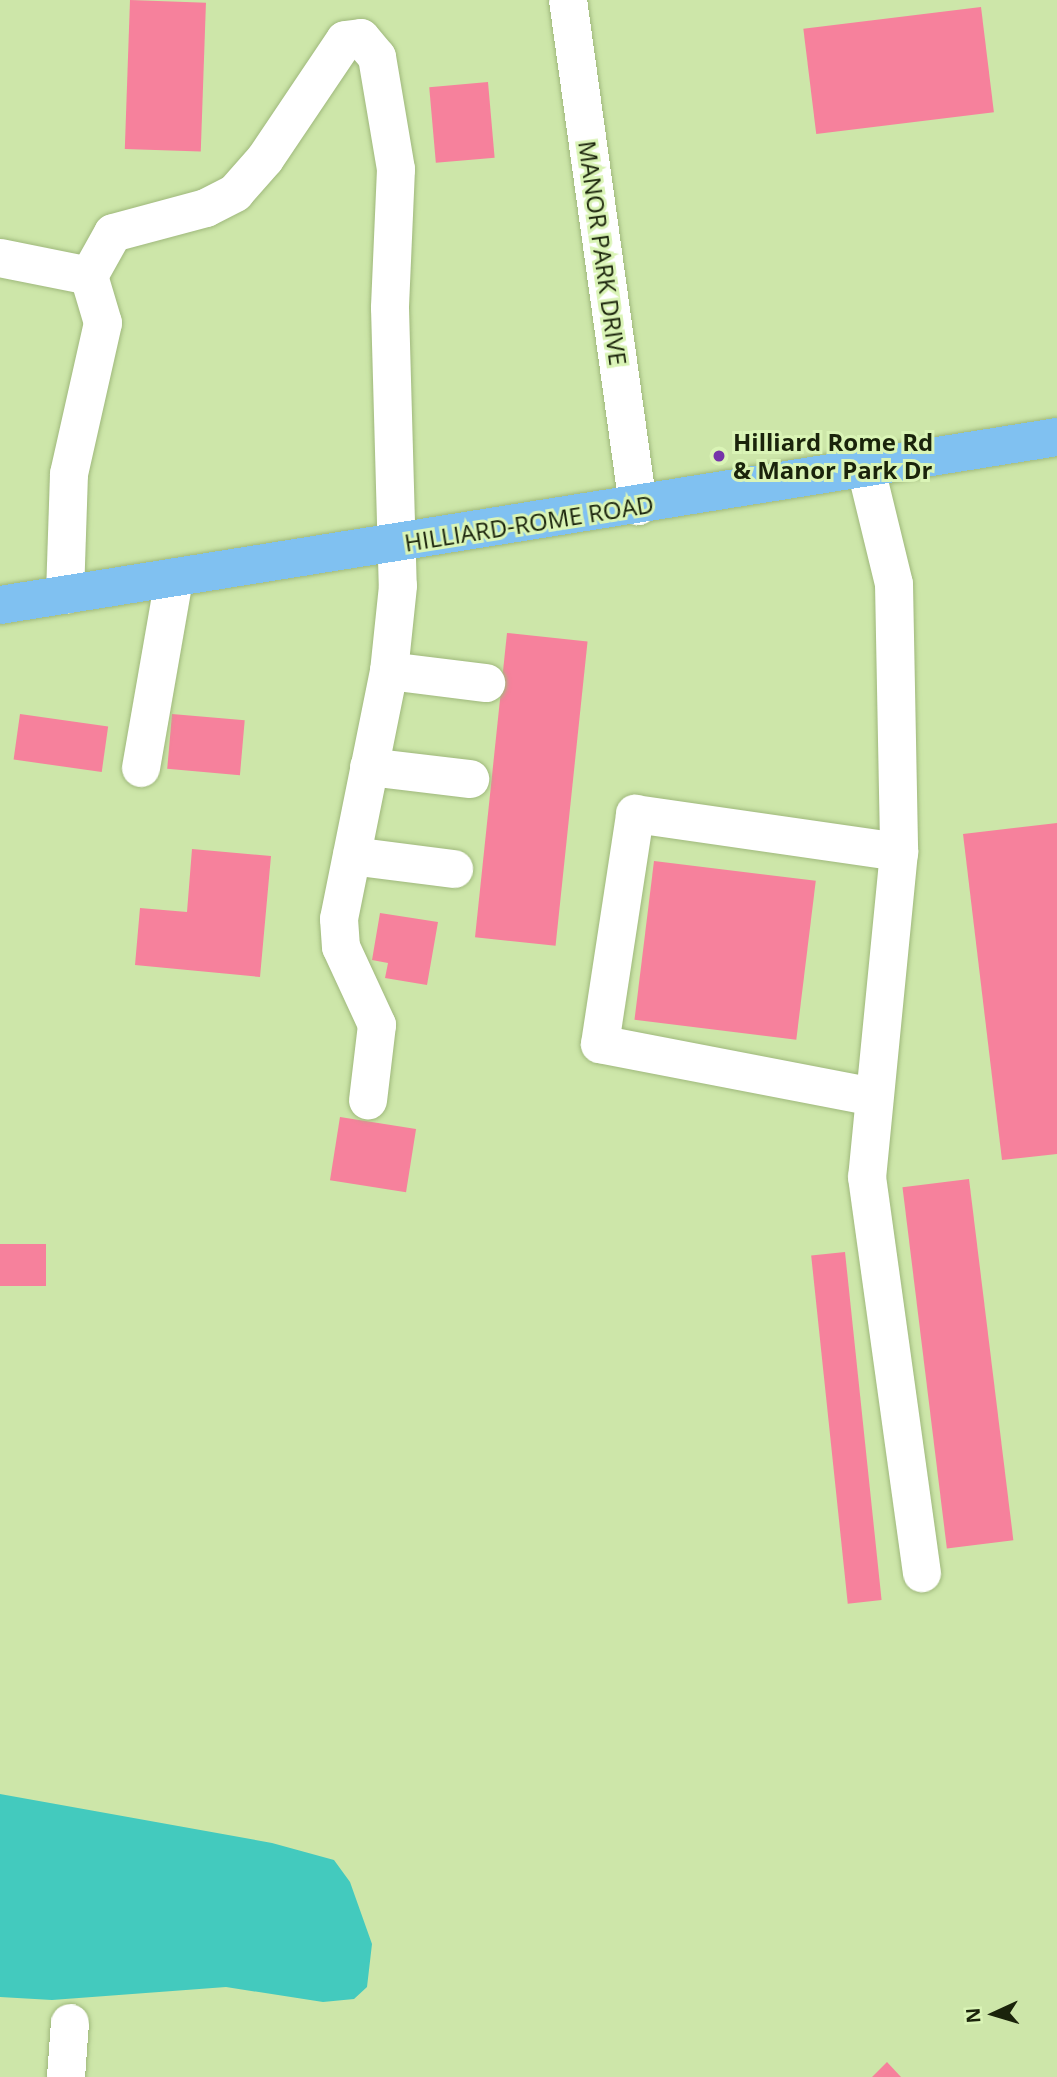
<!DOCTYPE html>
<style>
body{margin:0}
#map{position:relative;width:1057px;height:2077px;overflow:hidden;background:#cde6a9;font-family:"Open Sans",sans-serif}
div>[style]{position:absolute}
[style*='--x']{left:calc(var(--x)*1px);top:calc(var(--y)*1px);width:calc(var(--w)*1px);rotate:calc(var(--a)*1deg)}
.water>*{inset:0;background:#43cabe}
.building>*{inset:0;background:#f6819c;transform-origin:0 0}
.roads{filter:drop-shadow(0 0 2px #9fb87c) drop-shadow(0 0 2px #9fb87c)}
.minor>*{height:38px;margin:-19px;padding:0 19px;transform-origin:19px;border-radius:19px;background:#fff}
.major>*{height:38px;margin:-19px;padding:0 19px;transform-origin:19px;border-radius:19px;background:#80c1f1}
.dots>*{width:19px;height:19px;translate:-50% -50%;box-sizing:border-box;border:4px solid #daf4b6;border-radius:50%}
span{translate:-50% -50%;white-space:nowrap;text-align:center;line-height:1.15;-webkit-text-stroke:6px #daf4b6;paint-order:stroke}
.street-label{font-size:24px;color:#1a230b}
.poi-label{font-size:24px;color:#1a230b;font-weight:700}
.left{translate:0 -50%;text-align:left}
.north{position:absolute;left:959px;top:1979px;width:70px;height:70px;-webkit-text-stroke:5px #daf4b6;paint-order:stroke;rotate:266deg;font-size:19px;font-weight:700;line-height:28px;text-align:center;color:#1a230b}
.north::after{content:'';display:block;margin:auto;width:24px;height:32px;background:#1a230b;clip-path:polygon(50% 0,100% 100%,50% 72%,0 100%)}
</style>
<div id="map">
<div class="water">
<div style="clip-path:polygon(0 1794px,272px 1843px,334px 1860px,350px 1882px,372px 1944px,367px 1987px,354px 1999px,323px 2002px,226px 1987px,52px 2000px,0 1997px)"></div>
</div>
<div class="building">
<div style="left:130px;top:0;width:76px;height:149px;rotate:2deg"></div>
<div style="left:981px;top:7px;width:106px;height:179px;rotate:83deg"></div>
<div style="left:488px;top:82px;width:76px;height:59px;rotate:85deg"></div>
<div style="left:507px;top:633px;width:81px;height:306px;rotate:6deg"></div>
<div style="left:20px;top:714px;width:89px;height:46px;rotate:8deg"></div>
<div style="left:172px;top:714px;width:73px;height:55px;rotate:5deg"></div>
<div style="clip-path:polygon(1057px 823px,1057px 1154px,1002px 1160px,963px 834px)"></div>
<div style="clip-path:polygon(192px 849px,271px 856px,260px 977px,135px 965px,140px 908px,187px 912px)"></div>
<div style="left:654px;top:861px;width:163px;height:160px;rotate:7deg"></div>
<div style="clip-path:polygon(380px 913px,438px 922px,427px 985px,385px 978px,388px 963px,372px 960px)"></div>
<div style="left:340px;top:1117px;width:77px;height:64px;rotate:9deg"></div>
<div style="left:969px;top:1179px;width:364px;height:67px;rotate:83deg"></div>
<div style="left:0;top:1244px;width:46px;height:42px"></div>
<div style="left:845px;top:1252px;width:350px;height:34px;rotate:84deg"></div>
<div style="clip-path:polygon(887px 2062px,901px 2077px,867px 2077px,872px 2077px)"></div>
</div>
<div class="roads">
<div class="minor">
<div style="--x:568;--y:0;--w:511;--a:82.12"></div>
<div style="--x:0;--y:258;--w:91;--a:11.4"></div>
<div style="--x:89;--y:276;--w:49;--a:73.4"></div>
<div style="--x:103;--y:323;--w:155;--a:102.7"></div>
<div style="--x:69;--y:474;--w:121;--a:91.9"></div>
<div style="--x:89;--y:276;--w:49;--a:-60.8"></div>
<div style="--x:113;--y:233;--w:96;--a:-15"></div>
<div style="--x:206;--y:208;--w:33;--a:-27"></div>
<div style="--x:235;--y:193;--w:45;--a:-48.6"></div>
<div style="--x:265;--y:159;--w:143;--a:-56.1"></div>
<div style="--x:345;--y:40;--w:16;--a:-7"></div>
<div style="--x:361;--y:38;--w:25;--a:50"></div>
<div style="--x:377;--y:57;--w:114;--a:80.4"></div>
<div style="--x:396;--y:169;--w:139;--a:92.5"></div>
<div style="--x:390;--y:308;--w:278;--a:88.4"></div>
<div style="--x:398;--y:586;--w:85;--a:96"></div>
<div style="--x:389;--y:671;--w:253;--a:101.4"></div>
<div style="--x:339;--y:919;--w:28;--a:86"></div>
<div style="--x:341;--y:947;--w:86;--a:65.2"></div>
<div style="--x:377;--y:1025;--w:76;--a:96.8"></div>
<div style="--x:866;--y:469;--w:118;--a:76.3"></div>
<div style="--x:894;--y:584;--w:268;--a:88.9"></div>
<div style="--x:899;--y:852;--w:327;--a:95.6"></div>
<div style="--x:867;--y:1177;--w:400;--a:82.1"></div>
<div style="--x:389;--y:671;--w:98;--a:7.1"></div>
<div style="--x:369;--y:767;--w:102;--a:6.8"></div>
<div style="--x:141;--y:768;--w:193;--a:-80.1"></div>
<div style="--x:352;--y:856;--w:103;--a:7.3"></div>
<div style="--x:874;--y:1097;--w:279;--a:-169.1"></div>
<div style="--x:600;--y:1044;--w:233;--a:-81.3"></div>
<div style="--x:635;--y:814;--w:267;--a:8.2"></div>
<div style="--x:66;--y:2077;--w:54;--a:-85.8"></div>
</div>
<div class="major">
<div style="--x:0;--y:605;--w:1070;--a:-9.03"></div>
</div>
</div>
<div class="dots">
<div style="left:719px;top:456px;background:#7634a9"></div>
</div>
<div class="street-label">
<span style="left:603px;top:253px;rotate:82deg">MANOR PARK DRIVE</span>
<span style="left:529px;top:523px;rotate:-9deg">HILLIARD-ROME ROAD</span>
</div>
<div class="poi-label">
<span class="left" style="left:733px;top:456px">Hilliard Rome Rd<br>&amp; Manor Park Dr</span>
</div>
<div class="north">N</div>
</div>
